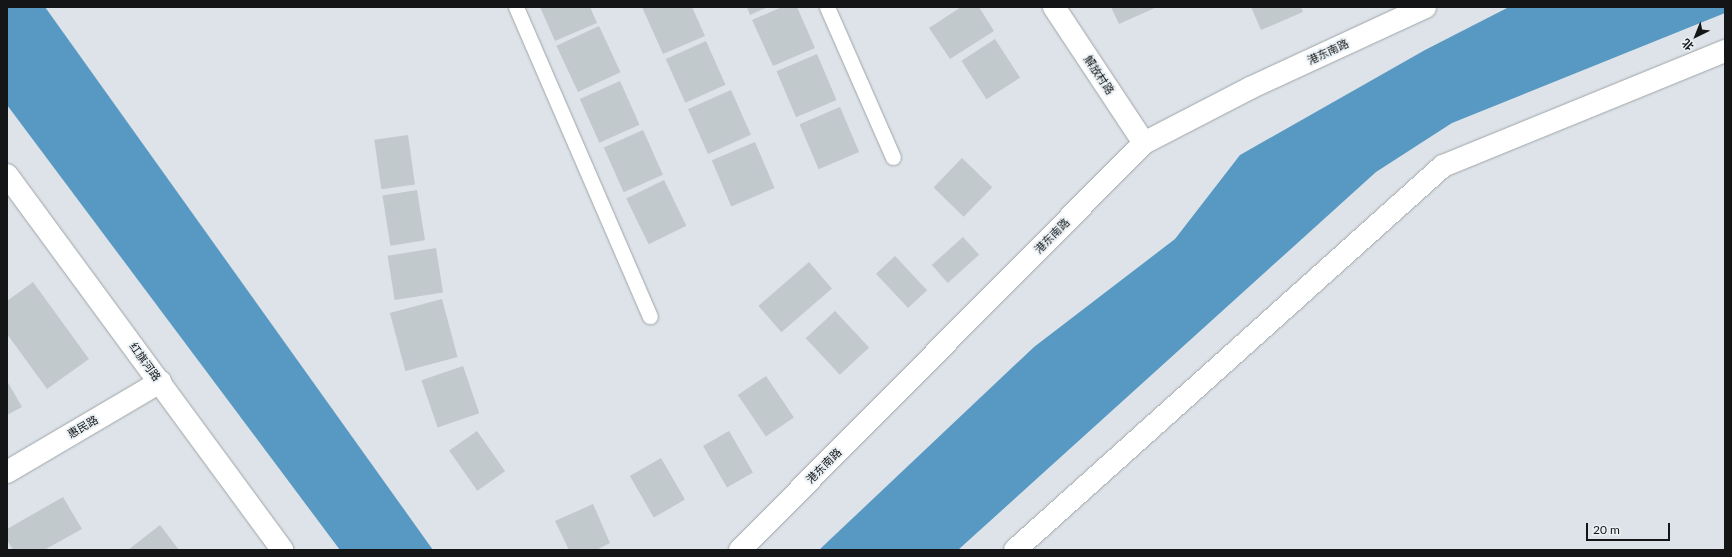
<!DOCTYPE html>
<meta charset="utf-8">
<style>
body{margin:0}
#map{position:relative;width:1732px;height:557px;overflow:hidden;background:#dde3e8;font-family:Lato,"Noto Sans SC",sans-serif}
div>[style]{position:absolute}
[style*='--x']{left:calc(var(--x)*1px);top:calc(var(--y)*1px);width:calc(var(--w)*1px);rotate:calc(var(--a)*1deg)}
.water>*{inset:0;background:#5799c2}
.building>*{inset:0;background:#c2c9cd;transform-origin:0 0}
.roads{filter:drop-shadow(0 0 1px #9fa5a9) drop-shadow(0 0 1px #9fa5a9)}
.service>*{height:15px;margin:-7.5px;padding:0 7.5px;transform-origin:7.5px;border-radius:7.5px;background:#fff}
.minor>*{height:22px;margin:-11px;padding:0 11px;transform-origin:11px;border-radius:11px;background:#fff}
.tertiary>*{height:22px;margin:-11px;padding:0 11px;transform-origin:11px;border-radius:11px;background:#fff}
span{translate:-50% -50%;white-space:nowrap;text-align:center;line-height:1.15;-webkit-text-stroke:3.5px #eaf1f5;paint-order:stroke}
.street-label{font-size:11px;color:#131517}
.frame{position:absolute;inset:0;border:8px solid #131517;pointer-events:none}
.north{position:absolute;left:1676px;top:16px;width:40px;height:40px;-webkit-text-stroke:3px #eaf1f5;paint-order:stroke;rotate:223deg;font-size:11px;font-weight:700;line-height:16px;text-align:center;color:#131517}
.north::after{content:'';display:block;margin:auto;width:14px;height:18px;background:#131517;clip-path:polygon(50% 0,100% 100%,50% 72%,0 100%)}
.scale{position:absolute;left:1586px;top:523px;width:84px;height:18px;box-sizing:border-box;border:2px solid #131517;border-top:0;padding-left:5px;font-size:12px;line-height:14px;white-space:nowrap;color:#131517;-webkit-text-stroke:3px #eaf1f5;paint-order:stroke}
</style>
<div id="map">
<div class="water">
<div style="clip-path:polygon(7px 7px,45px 7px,433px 550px,340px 550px,7px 105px)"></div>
<div style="clip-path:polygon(1509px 7px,1725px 7px,1725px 13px,1452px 123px,1376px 172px,958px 550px,819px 550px,1034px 347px,1175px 239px,1240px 155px,1425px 50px)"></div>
</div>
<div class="building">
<div style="clip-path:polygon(540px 7px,590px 7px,597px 23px,555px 41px)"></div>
<div style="clip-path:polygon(642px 7px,692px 7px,705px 36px,663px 54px)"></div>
<div style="clip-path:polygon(747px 7px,768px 7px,750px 15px)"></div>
<div style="clip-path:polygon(782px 7px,797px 7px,815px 48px,773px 66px,752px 20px)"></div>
<div style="clip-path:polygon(961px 7px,979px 7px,994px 31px,950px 59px,929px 28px)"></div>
<div style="clip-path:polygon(1111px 7px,1157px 7px,1119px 24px)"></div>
<div style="clip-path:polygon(1251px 7px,1301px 7px,1303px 12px,1261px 30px)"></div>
<div style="left:599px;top:26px;width:51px;height:47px;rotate:65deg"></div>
<div style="left:995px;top:39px;width:46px;height:40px;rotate:57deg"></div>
<div style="left:706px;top:41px;width:48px;height:44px;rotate:66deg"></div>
<div style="left:817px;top:54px;width:50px;height:44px;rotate:67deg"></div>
<div style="left:620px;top:81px;width:48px;height:44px;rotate:66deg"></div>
<div style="left:731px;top:90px;width:49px;height:47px;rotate:66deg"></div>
<div style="left:840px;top:107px;width:49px;height:44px;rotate:67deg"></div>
<div style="left:643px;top:130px;width:49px;height:43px;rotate:66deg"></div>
<div style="left:408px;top:135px;width:50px;height:34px;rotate:82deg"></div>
<div style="left:755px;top:142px;width:50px;height:47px;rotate:67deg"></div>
<div style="left:962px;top:158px;width:42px;height:41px;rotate:44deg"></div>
<div style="left:664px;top:180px;width:51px;height:42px;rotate:64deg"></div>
<div style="left:417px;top:190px;width:51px;height:35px;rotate:81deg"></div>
<div style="left:963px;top:237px;width:24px;height:42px;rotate:48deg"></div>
<div style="left:436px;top:248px;width:45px;height:49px;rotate:81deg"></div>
<div style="left:895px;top:256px;width:47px;height:26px;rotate:47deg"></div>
<div style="left:809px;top:262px;width:35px;height:67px;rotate:49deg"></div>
<div style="clip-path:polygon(33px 282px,89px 359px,47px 389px,7px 334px,7px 301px)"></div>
<div style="left:442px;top:299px;width:60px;height:54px;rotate:75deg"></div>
<div style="left:835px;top:311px;width:50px;height:40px;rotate:47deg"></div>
<div style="left:463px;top:366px;width:50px;height:44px;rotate:71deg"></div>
<div style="left:766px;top:376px;width:50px;height:34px;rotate:56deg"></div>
<div style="clip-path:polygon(7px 381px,22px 407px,7px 415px)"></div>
<div style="left:477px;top:431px;width:49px;height:34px;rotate:55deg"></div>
<div style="left:729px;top:431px;width:48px;height:30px;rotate:60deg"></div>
<div style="left:661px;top:458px;width:48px;height:36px;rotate:60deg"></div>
<div style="clip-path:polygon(63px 497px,82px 529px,44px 550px,13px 550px,7px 540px,7px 529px)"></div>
<div style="clip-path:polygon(593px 504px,610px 543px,596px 550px,569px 550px,555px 521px)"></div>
<div style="clip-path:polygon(160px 525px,179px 550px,128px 550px)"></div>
</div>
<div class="roads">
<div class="service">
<div style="--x:516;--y:7;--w:337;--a:66.6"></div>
<div style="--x:827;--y:7;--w:164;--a:66.3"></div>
</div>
<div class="minor">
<div style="--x:1054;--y:7;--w:163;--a:56.5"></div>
<div style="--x:7;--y:472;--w:178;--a:-30.5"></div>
<div style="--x:740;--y:550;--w:573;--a:-45.21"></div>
<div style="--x:1144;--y:143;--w:119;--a:-27.4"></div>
<div style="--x:1250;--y:88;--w:193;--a:-24.8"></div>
<div style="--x:1015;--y:550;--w:575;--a:-41.9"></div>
<div style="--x:1443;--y:166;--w:305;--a:-22.2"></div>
</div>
<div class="tertiary">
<div style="--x:7;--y:175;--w:465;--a:53.7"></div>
</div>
</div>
<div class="street-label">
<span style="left:1328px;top:52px;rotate:-25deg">港东南路</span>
<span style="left:1099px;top:75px;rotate:56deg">解放村路</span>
<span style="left:1052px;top:236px;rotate:-45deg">港东南路</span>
<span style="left:145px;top:362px;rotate:54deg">红旗河路</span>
<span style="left:83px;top:427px;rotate:-30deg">惠民路</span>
<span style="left:824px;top:466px;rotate:-45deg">港东南路</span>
</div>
<div class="frame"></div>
<div class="north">北</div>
<div class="scale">20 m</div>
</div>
